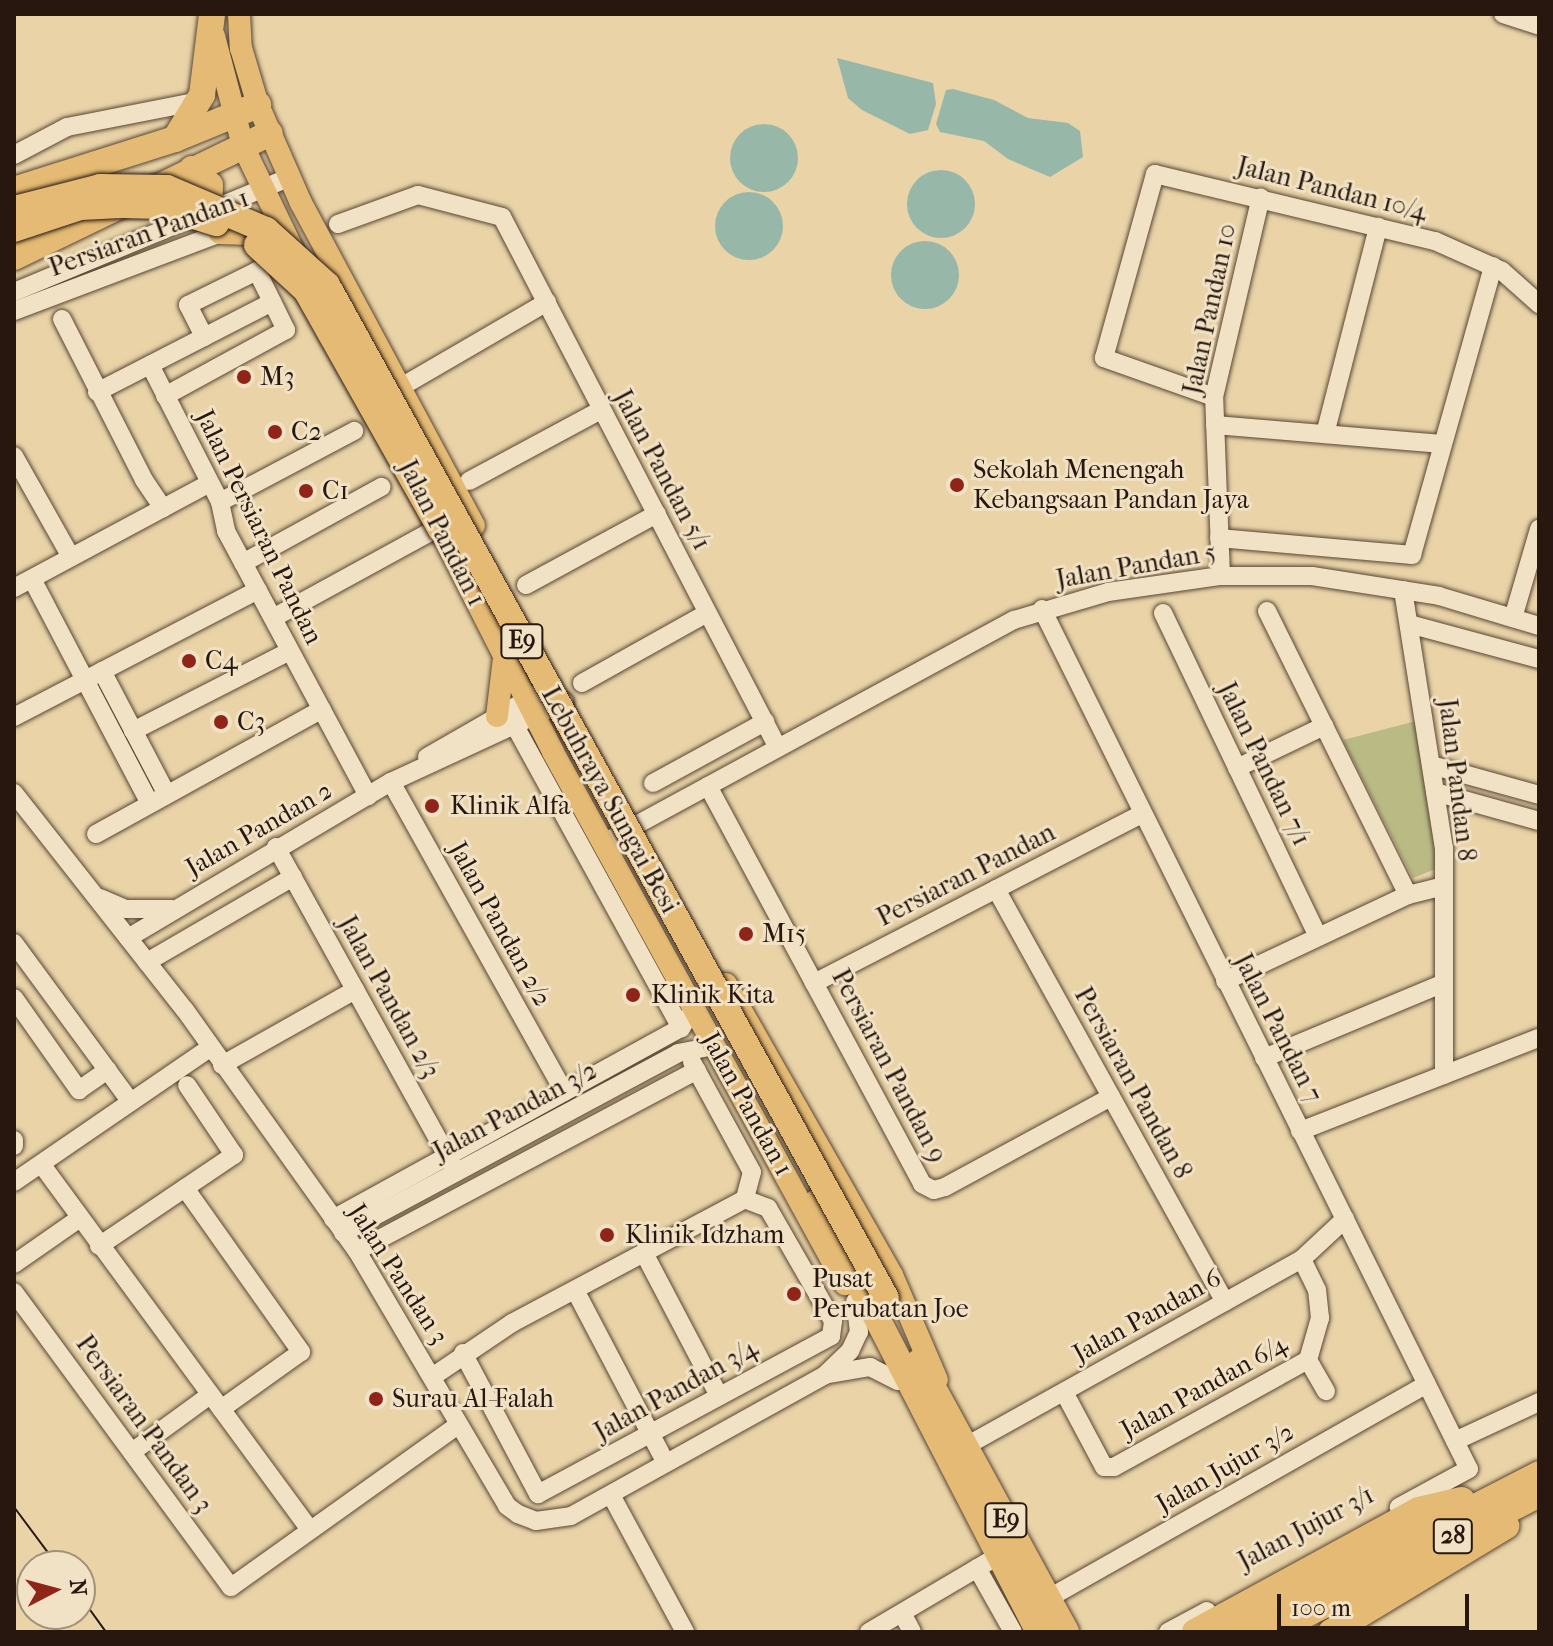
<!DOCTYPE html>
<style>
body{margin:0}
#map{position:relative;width:1553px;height:1646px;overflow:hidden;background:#e9d3a7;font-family:"IM FELL French Canon",serif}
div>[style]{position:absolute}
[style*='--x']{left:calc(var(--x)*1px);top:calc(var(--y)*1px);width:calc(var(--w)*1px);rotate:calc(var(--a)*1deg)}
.green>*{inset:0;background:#babb84}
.water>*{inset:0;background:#97b7a9}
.round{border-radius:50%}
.roads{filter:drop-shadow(0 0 2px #584635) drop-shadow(0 0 2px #584635)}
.minor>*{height:18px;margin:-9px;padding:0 9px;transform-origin:9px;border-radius:9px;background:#f1e2c6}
.major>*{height:22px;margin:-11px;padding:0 11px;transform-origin:11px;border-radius:11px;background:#e4ba74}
.highway>*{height:26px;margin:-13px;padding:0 13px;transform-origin:13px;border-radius:13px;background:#e4ba74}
.tram>*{height:2px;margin:-1px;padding:0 1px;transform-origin:1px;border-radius:1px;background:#27170f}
.bridges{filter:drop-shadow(0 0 2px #27170f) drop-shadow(0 0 2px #27170f)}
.highway-bridge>*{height:26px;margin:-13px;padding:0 13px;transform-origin:13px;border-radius:13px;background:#e4ba74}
.dots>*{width:22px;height:22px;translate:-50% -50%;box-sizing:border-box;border:4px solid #f1e2c6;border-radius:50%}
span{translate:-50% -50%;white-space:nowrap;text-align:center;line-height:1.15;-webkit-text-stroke:6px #f1e2c6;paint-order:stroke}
.shield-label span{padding:2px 6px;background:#f1e2c6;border:2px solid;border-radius:6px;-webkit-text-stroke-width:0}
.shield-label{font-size:24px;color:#27170f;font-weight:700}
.street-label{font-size:26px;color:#27170f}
.poi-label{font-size:26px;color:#27170f}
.left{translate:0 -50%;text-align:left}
.frame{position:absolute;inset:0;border:16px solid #27170f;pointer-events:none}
.north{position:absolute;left:16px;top:1550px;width:80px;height:80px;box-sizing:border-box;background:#f1e2c6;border:2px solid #a0917d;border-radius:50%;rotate:84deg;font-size:22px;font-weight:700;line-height:32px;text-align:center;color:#27170f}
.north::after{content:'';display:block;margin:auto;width:28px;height:36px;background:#8f2418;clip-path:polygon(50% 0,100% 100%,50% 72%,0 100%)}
.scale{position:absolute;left:1277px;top:1594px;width:192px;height:36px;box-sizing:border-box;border:4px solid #27170f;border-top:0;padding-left:10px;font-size:24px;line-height:28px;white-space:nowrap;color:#27170f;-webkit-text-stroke:6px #f1e2c6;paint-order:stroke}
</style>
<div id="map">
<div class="green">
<div style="clip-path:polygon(1420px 720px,1438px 868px,1413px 878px,1343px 740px)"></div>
</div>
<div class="water">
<div style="clip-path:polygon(837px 58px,933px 83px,936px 104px,928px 130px,910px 134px,862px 110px,848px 98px)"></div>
<div style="clip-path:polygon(953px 89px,994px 100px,1028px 118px,1068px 123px,1080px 131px,1083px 157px,1050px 177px,1008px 159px,984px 141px,940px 132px,936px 124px,946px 90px)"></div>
<div class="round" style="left:730px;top:124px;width:68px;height:68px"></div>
<div class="round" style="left:907px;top:170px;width:68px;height:68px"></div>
<div class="round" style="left:715px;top:192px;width:68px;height:68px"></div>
<div class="round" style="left:891px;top:241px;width:68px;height:68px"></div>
</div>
<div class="roads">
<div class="minor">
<div style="--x:1503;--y:14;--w:38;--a:18"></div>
<div style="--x:14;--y:155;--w:60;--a:-27.8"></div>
<div style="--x:67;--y:127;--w:136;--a:-11.1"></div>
<div style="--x:338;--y:224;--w:85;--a:-19.9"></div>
<div style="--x:418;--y:195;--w:87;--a:14.7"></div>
<div style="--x:502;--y:217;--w:596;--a:62.53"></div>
<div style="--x:14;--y:292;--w:299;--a:-22.6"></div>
<div style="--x:14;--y:311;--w:232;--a:-20.7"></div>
<div style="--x:62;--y:319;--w:181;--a:63"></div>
<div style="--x:144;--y:480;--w:34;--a:56"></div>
<div style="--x:150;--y:365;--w:154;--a:62.9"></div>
<div style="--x:220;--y:502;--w:30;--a:78"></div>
<div style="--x:226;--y:531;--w:301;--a:61.8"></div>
<div style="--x:401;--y:387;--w:169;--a:-30.2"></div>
<div style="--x:97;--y:392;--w:197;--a:-27.2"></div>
<div style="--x:165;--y:396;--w:138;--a:-28.6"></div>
<div style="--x:286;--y:330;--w:66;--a:-116.2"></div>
<div style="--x:257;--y:271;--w:77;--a:153.8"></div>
<div style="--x:188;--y:305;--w:36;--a:63"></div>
<div style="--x:1214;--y:397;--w:117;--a:-160.5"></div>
<div style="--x:1104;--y:358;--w:191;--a:-74.5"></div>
<div style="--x:1155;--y:174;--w:288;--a:13.5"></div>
<div style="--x:1435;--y:241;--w:73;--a:24.1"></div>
<div style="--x:1502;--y:271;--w:50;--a:41.7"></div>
<div style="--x:1215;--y:425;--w:228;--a:4.8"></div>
<div style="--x:1325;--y:434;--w:214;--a:-75.6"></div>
<div style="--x:14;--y:456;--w:116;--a:60.6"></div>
<div style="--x:469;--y:481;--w:150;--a:-28.3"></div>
<div style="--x:220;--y:502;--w:152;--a:-27.9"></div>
<div style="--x:1219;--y:538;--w:194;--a:5"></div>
<div style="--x:1412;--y:555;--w:300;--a:-74.3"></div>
<div style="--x:243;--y:563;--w:158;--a:-28.8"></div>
<div style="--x:1221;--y:576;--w:179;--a:-92.2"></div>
<div style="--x:1214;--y:397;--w:205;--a:-76.8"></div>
<div style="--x:32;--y:579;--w:254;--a:62.3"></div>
<div style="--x:526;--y:585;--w:149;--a:-28.5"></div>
<div style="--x:14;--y:588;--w:222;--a:-28.2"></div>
<div style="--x:1403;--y:590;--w:261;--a:81"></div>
<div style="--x:1444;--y:848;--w:227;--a:90"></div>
<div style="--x:1042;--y:609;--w:960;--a:63.6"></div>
<div style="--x:1469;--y:1469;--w:80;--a:151.5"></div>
<div style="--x:1267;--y:611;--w:317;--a:63.6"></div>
<div style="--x:1163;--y:613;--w:359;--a:64.4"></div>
<div style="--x:273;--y:618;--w:189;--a:-28.7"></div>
<div style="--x:1513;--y:618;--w:93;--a:-73.7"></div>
<div style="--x:1409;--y:624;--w:135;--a:15.1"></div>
<div style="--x:102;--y:671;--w:138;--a:62.3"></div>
<div style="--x:582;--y:683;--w:143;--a:-29.2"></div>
<div style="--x:14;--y:717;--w:275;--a:-27.5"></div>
<div style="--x:515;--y:726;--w:345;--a:61.2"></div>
<div style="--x:133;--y:731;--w:176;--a:-27"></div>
<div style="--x:427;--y:757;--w:127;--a:-29.8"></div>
<div style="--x:1431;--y:765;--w:112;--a:15.5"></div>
<div style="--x:1237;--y:768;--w:97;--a:-25.8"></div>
<div style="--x:391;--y:782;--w:355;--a:60.8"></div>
<div style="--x:653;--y:783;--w:128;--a:-28.6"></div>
<div style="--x:708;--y:786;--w:452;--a:61.7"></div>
<div style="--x:922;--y:1184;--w:13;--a:27"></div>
<div style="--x:934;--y:1190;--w:11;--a:-15"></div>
<div style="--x:945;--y:1187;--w:189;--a:-28.5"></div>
<div style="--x:1435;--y:792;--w:108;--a:15.6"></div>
<div style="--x:14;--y:793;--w:276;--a:51.8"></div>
<div style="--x:185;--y:1010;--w:296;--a:54.5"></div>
<div style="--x:357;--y:1251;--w:296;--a:59.5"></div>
<div style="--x:507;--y:1506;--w:14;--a:36"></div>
<div style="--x:518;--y:1514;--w:19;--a:21"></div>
<div style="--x:536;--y:1521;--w:35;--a:-8"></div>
<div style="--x:571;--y:1516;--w:291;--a:-29"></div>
<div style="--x:825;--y:1375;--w:35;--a:-44"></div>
<div style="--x:850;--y:1351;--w:21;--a:-65"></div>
<div style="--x:859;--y:1332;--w:31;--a:-97"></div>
<div style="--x:96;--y:834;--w:258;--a:-28.9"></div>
<div style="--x:603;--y:843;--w:468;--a:-28.5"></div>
<div style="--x:1014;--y:620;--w:98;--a:-16.6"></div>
<div style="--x:1108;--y:592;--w:114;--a:-8.1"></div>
<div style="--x:1221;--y:576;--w:91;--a:0"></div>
<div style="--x:1312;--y:576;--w:129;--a:8.9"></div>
<div style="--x:1439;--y:596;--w:104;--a:16.7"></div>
<div style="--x:276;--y:847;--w:365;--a:61"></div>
<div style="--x:996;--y:889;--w:472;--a:61"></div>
<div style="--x:100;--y:898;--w:28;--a:23"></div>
<div style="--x:126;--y:909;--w:46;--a:0"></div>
<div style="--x:128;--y:938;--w:306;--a:-30.7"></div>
<div style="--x:391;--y:782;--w:191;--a:-24.8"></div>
<div style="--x:14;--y:943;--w:197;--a:53.7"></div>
<div style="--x:147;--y:962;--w:169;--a:-30.2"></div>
<div style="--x:1225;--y:981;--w:202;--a:-25.2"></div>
<div style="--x:1408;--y:895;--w:37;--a:-14"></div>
<div style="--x:814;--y:983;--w:369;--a:-27.3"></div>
<div style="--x:14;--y:998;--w:113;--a:54.8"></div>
<div style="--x:79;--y:1090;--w:35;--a:-35"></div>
<div style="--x:1264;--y:1058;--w:195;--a:-22.6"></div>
<div style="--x:692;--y:1062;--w:125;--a:61.4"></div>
<div style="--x:752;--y:1172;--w:28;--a:105"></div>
<div style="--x:222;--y:1065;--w:153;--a:-29.4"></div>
<div style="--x:1300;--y:1131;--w:256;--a:-21.3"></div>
<div style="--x:14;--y:1140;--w:6;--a:90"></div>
<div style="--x:42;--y:1165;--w:451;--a:53.7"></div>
<div style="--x:14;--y:1182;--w:237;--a:-34.4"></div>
<div style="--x:185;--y:1188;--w:201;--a:54.7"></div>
<div style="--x:301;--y:1352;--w:98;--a:144.5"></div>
<div style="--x:333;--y:1219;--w:397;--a:-28.8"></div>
<div style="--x:681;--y:1028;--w:24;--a:-57"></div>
<div style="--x:343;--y:1233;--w:380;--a:-28.2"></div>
<div style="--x:678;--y:1053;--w:38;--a:-11"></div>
<div style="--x:99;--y:1246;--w:163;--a:-34"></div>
<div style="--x:234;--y:1155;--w:84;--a:-123.9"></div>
<div style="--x:357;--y:1251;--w:385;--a:-28"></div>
<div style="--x:644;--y:1253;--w:161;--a:62.3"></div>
<div style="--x:14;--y:1264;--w:80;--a:-34.9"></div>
<div style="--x:575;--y:1290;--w:195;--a:62.3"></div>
<div style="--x:14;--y:1292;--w:366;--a:53.7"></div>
<div style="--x:231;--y:1587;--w:279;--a:-35.5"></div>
<div style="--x:463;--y:1353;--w:160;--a:62"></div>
<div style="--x:538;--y:1494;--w:333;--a:-28.3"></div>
<div style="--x:831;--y:1336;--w:15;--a:-82"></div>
<div style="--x:833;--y:1321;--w:130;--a:-119.9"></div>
<div style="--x:768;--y:1208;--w:25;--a:-159"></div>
<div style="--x:1308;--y:1360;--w:36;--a:60"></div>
<div style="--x:828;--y:1374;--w:43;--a:-9.5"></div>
<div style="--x:870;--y:1367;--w:31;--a:27"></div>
<div style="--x:432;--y:1377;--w:97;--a:-34"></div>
<div style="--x:512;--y:1323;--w:264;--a:-28"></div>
<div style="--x:1064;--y:1392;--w:85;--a:61.9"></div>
<div style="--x:1104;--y:1467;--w:10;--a:0"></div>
<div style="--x:1114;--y:1467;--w:222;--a:-28.9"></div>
<div style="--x:1308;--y:1360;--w:44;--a:-74.1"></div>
<div style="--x:1320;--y:1318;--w:28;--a:-96"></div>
<div style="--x:1317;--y:1290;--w:34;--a:-116"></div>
<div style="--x:1455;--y:1441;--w:93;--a:-24.9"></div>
<div style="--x:966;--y:1446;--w:385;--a:-29.1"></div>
<div style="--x:1302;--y:1259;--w:59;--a:-42.9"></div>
<div style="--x:132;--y:1452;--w:97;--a:-36.2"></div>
<div style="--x:611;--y:1495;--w:156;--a:61.6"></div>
<div style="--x:977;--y:1568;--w:73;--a:60.6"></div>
<div style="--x:1049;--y:1598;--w:434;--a:-29.5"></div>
<div style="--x:902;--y:1613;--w:21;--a:62"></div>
<div style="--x:869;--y:1632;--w:150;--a:-30.5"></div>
<div style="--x:1168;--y:1632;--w:44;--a:-28.3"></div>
</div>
<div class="major">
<div style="--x:239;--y:14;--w:34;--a:87"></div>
<div style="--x:241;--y:48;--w:59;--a:73.4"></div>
<div style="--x:258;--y:105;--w:107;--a:66.3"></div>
<div style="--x:301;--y:203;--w:366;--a:61.8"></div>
<div style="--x:214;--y:36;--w:114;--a:75.2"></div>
<div style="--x:243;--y:146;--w:115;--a:64.3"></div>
<div style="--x:220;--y:233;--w:29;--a:2"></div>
<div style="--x:249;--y:234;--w:20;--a:20"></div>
<div style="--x:434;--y:518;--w:263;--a:63"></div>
<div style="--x:553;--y:752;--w:607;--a:61.24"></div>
<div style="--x:497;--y:716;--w:58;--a:-83.1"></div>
<div style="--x:726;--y:984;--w:335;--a:60.3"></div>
<div style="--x:892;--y:1275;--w:114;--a:66.8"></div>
</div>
<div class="highway">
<div style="--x:175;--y:139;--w:52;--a:-58.5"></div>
<div style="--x:202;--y:95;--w:81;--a:-82.9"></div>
<div style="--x:192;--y:169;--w:24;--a:42"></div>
<div style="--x:210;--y:185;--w:26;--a:92"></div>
<div style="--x:14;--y:190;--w:169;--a:-17.6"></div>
<div style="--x:175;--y:139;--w:90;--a:-22.3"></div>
<div style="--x:14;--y:257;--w:284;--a:-25.8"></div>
<div style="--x:817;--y:1202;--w:484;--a:62.7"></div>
<div style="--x:919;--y:1362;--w:307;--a:61.4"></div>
<div style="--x:1195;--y:1632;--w:255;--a:-28.6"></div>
<div style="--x:1419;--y:1510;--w:44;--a:-13.1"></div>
<div style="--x:1232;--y:1632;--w:345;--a:-27.2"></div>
<div style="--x:1272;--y:1632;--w:301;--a:-27.3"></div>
<div style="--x:1331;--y:1632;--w:205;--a:-31.2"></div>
</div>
</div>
<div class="tram">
<div style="--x:14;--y:1507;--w:74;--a:53.3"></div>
<div style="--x:80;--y:1596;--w:44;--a:54.2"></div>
</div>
<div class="bridges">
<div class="highway-bridge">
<div style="--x:14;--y:209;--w:89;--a:-14.3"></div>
<div style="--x:100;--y:187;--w:67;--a:0.9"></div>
<div style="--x:167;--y:188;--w:108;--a:23"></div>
<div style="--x:266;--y:230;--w:82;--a:42"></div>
<div style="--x:327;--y:285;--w:1157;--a:61.11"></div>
<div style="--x:14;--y:229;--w:70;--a:-18.4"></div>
<div style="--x:80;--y:207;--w:41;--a:-2.8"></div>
<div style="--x:121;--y:205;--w:41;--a:1.4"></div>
<div style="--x:162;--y:206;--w:57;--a:17.5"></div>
<div style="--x:257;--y:245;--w:67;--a:42.6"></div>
<div style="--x:306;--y:290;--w:275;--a:60.6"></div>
</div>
</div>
<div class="dots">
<div style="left:244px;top:377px;background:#8f2418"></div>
<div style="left:275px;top:432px;background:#8f2418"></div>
<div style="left:957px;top:485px;background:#8f2418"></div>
<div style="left:306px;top:491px;background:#8f2418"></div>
<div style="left:189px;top:661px;background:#8f2418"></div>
<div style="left:221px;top:722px;background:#8f2418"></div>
<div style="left:432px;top:806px;background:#8f2418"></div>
<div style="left:746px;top:934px;background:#8f2418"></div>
<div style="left:633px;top:995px;background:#8f2418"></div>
<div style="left:607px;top:1235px;background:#8f2418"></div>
<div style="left:794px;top:1294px;background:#8f2418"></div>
<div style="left:376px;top:1399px;background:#8f2418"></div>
</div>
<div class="shield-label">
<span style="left:522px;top:641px">E9</span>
<span style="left:1006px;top:1520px">E9</span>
<span style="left:1453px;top:1536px">28</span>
</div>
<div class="street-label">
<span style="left:1332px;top:189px;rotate:14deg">Jalan Pandan 10/4</span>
<span style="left:149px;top:233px;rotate:-20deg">Persiaran Pandan 1</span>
<span style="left:1210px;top:309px;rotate:-78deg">Jalan Pandan 10</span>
<span style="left:662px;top:470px;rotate:62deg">Jalan Pandan 5/1</span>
<span style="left:259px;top:527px;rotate:64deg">Jalan Persiaran Pandan</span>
<span style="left:442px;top:533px;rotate:63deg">Jalan Pandan 1</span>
<span style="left:1136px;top:566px;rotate:-10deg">Jalan Pandan 5</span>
<span style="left:1264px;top:764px;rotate:64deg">Jalan Pandan 7/1</span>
<span style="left:1457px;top:780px;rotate:83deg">Jalan Pandan 8</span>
<span style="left:610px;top:800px;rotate:61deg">Lebuhraya Sungai Besi</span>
<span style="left:259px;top:829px;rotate:-30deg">Jalan Pandan 2</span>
<span style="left:966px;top:875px;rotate:-27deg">Persiaran Pandan</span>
<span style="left:500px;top:924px;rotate:61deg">Jalan Pandan 2/2</span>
<span style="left:389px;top:997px;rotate:61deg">Jalan Pandan 2/3</span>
<span style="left:1278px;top:1028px;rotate:63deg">Jalan Pandan 7</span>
<span style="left:889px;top:1066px;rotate:62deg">Persiaran Pandan 9</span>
<span style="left:1133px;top:1083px;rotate:61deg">Persiaran Pandan 8</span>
<span style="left:747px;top:1104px;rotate:61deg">Jalan Pandan 1</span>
<span style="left:515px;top:1111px;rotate:-28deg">Jalan Pandan 3/2</span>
<span style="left:398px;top:1274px;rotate:57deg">Jalan Pandan 3</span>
<span style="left:1147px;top:1316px;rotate:-29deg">Jalan Pandan 6</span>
<span style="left:1204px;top:1387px;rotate:-29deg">Jalan Pandan 6/4</span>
<span style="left:676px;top:1390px;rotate:-29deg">Jalan Pandan 3/4</span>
<span style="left:144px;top:1424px;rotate:54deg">Persiaran Pandan 3</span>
<span style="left:1225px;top:1468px;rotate:-30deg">Jalan Jujur 3/2</span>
<span style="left:1306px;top:1528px;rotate:-28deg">Jalan Jujur 3/1</span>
</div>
<div class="poi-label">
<span class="left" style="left:260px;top:377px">M3</span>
<span class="left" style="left:291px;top:432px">C2</span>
<span class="left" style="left:973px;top:485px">Sekolah Menengah<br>Kebangsaan Pandan Jaya</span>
<span class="left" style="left:322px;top:491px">C1</span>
<span class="left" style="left:205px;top:661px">C4</span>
<span class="left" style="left:237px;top:722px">C3</span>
<span class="left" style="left:450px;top:806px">Klinik Alfa</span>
<span class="left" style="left:762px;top:934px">M15</span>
<span class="left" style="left:651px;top:995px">Klinik Kita</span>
<span class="left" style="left:625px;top:1235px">Klinik Idzham</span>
<span class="left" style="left:812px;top:1294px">Pusat<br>Perubatan Joe</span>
<span class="left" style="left:392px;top:1399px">Surau Al-Falah</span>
</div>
<div class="frame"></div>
<div class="north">N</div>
<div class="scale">100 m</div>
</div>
